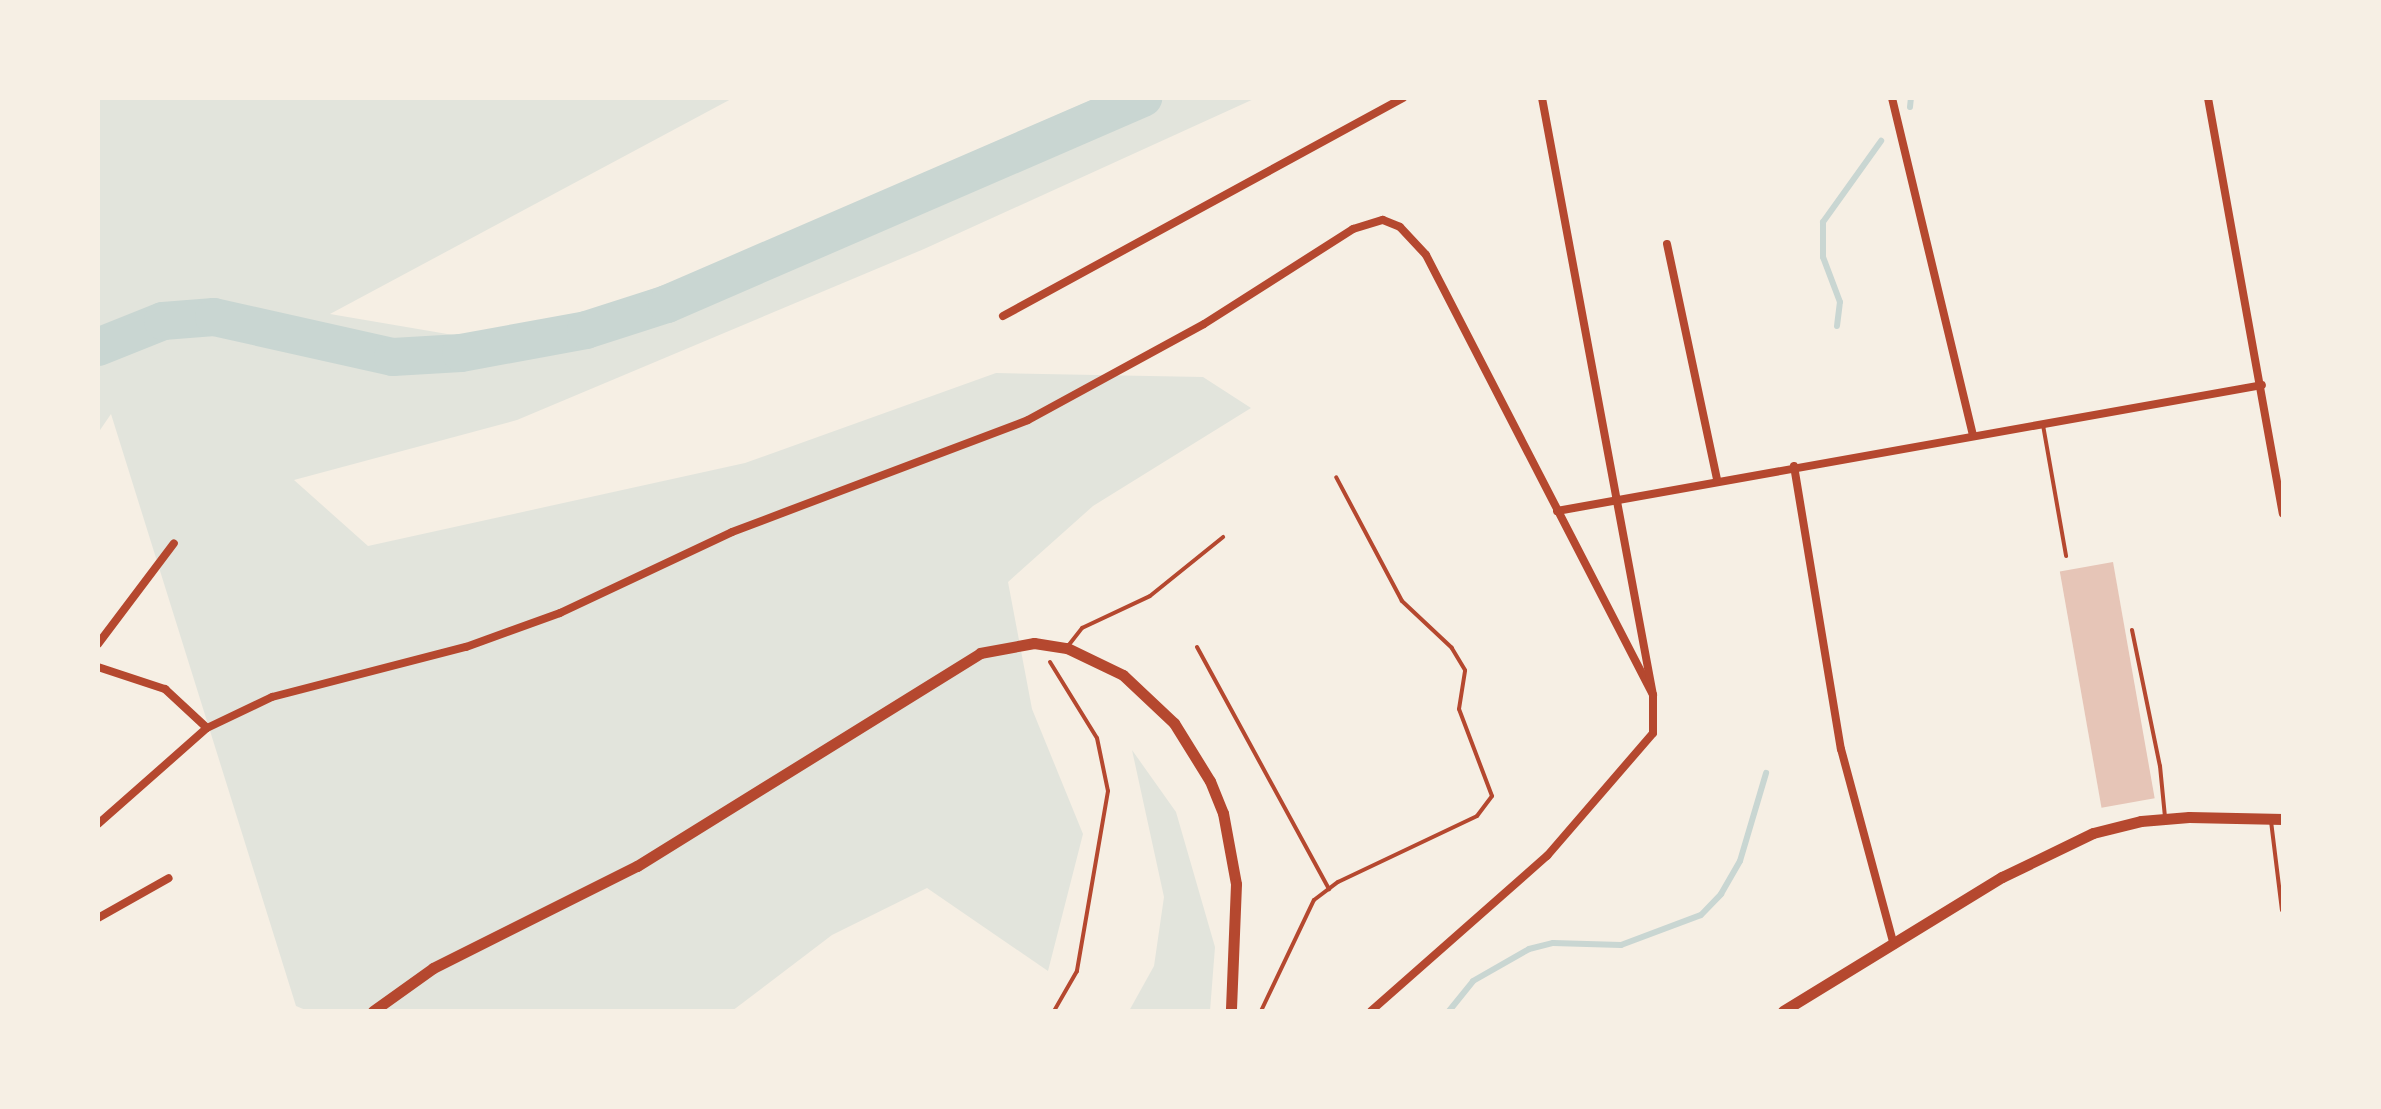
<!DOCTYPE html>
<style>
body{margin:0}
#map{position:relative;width:2381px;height:1109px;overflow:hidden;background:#f6efe4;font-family:Montserrat,sans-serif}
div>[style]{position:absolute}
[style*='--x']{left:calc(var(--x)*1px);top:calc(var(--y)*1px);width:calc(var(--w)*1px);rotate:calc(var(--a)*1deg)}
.green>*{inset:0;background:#e2e4dc}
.stream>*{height:6px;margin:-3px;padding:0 3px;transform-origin:3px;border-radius:3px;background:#c9d6d2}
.river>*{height:38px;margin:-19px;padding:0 19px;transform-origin:19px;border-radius:19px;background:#c9d6d2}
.building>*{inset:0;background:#e6c5b7;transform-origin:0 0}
.path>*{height:4px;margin:-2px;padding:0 2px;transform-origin:2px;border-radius:2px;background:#b5482f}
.service>*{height:4px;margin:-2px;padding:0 2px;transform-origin:2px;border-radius:2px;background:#b5482f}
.minor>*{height:8px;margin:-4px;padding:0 4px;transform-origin:4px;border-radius:4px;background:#b5482f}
.tertiary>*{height:11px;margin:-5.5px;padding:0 5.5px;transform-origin:5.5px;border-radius:5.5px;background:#b5482f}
span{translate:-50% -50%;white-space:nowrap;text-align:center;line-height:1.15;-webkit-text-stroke:8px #f6efe4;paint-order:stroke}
.frame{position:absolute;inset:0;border:100px solid #f6efe4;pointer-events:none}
</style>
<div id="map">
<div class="green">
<div style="clip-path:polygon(98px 98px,733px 98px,330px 314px,459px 336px,572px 319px,698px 272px,1096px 98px,1256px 98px,924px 249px,517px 420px,294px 480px,368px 546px,745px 463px,996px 373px,1203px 377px,1251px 408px,1093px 506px,1008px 582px,1032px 709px,1083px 834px,1048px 971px,927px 888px,832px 935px,732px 1011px,308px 1011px,296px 1006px,111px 414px,98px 433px)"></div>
<div style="clip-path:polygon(1132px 750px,1176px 812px,1215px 947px,1210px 1011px,1129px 1011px,1154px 966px,1164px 897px)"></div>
</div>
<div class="stream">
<div style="--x:1910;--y:107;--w:9;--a:-84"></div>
<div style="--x:1837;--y:326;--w:24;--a:-83"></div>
<div style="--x:1840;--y:302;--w:48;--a:-110.7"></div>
<div style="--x:1823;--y:257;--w:35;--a:-90"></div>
<div style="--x:1823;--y:222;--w:100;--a:-54.4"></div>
<div style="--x:1449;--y:1011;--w:38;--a:-51"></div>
<div style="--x:1473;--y:981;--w:64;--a:-29.7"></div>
<div style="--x:1529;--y:949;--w:25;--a:-14"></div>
<div style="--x:1553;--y:943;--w:68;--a:1.7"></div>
<div style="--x:1621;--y:945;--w:85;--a:-20.6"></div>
<div style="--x:1701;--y:915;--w:29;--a:-46"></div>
<div style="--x:1721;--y:894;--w:38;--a:-60"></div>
<div style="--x:1740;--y:861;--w:92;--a:-73.5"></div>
</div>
<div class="river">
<div style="--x:98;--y:347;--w:70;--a:-21.8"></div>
<div style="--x:163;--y:321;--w:51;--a:-4.5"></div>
<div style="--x:214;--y:317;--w:183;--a:12.6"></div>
<div style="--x:393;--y:357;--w:68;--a:-3.4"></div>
<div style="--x:461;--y:353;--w:127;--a:-10.4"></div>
<div style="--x:586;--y:330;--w:85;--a:-17.8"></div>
<div style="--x:667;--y:304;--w:519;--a:-23.4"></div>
</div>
<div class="building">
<div style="left:2113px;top:562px;width:240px;height:54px;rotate:80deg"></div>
</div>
<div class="path">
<div style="--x:1050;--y:662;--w:89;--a:58.3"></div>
<div style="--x:1097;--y:738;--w:54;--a:78.3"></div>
<div style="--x:1108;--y:791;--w:183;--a:99.8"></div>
<div style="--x:1077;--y:971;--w:46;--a:119.9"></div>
</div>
<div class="service">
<div style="--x:2043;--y:425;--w:133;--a:80"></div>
<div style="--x:2132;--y:630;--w:139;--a:78.4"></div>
<div style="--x:2160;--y:766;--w:51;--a:84.4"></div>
<div style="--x:1068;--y:646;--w:23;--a:-52"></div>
<div style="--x:1082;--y:628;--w:75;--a:-25.2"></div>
<div style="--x:1150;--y:596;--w:94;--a:-38.9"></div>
<div style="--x:1197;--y:647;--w:276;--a:61.4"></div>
<div style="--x:2271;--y:821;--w:90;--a:83"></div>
<div style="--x:1261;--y:1011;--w:123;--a:-64.5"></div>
<div style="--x:1314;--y:900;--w:30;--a:-37"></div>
<div style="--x:1338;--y:882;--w:154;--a:-25.4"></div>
<div style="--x:1477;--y:816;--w:25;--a:-53"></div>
<div style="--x:1492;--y:796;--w:93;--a:-110.8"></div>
<div style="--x:1459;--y:709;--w:39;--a:-81"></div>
<div style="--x:1465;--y:670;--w:26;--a:-121"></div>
<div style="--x:1452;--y:648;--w:69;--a:-136.8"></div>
<div style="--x:1402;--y:601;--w:140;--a:-118"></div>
</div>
<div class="minor">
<div style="--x:1892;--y:98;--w:347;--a:76.5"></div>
<div style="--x:2208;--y:98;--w:422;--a:79.8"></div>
<div style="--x:1667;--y:244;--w:241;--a:78"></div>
<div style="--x:1003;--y:316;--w:456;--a:-28.6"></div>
<div style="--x:1794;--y:466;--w:287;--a:80.6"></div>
<div style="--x:1841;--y:749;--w:203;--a:74.9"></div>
<div style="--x:1557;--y:511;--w:716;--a:-10.13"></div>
<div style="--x:98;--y:644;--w:126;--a:-53"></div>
<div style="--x:98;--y:667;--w:71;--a:18.2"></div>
<div style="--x:165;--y:689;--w:57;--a:42.9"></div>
<div style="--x:98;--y:824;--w:145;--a:-41.4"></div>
<div style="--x:207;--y:728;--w:72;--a:-25.5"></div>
<div style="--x:272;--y:697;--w:200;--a:-14.5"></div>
<div style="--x:466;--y:647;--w:100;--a:-19.9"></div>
<div style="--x:560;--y:613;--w:190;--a:-25.2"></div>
<div style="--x:732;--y:532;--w:316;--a:-20.7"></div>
<div style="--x:1028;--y:420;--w:200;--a:-28.6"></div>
<div style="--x:1204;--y:324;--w:177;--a:-32.5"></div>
<div style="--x:1353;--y:229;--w:31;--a:-17"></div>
<div style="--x:1383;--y:220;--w:18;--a:22"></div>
<div style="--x:1400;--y:227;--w:38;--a:47"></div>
<div style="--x:1426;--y:255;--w:495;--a:62.7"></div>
<div style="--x:98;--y:918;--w:81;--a:-29.4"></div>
<div style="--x:1371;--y:1011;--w:235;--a:-41.4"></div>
<div style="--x:1547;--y:856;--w:162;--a:-49.2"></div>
<div style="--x:1653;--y:733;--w:38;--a:-90"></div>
<div style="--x:1653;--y:695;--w:607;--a:-100.53"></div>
</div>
<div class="tertiary">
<div style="--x:373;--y:1011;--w:74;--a:-35.6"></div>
<div style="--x:433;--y:968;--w:228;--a:-26.6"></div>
<div style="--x:637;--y:866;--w:404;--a:-31.8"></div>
<div style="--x:980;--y:653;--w:55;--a:-10.5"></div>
<div style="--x:1034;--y:643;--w:33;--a:9"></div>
<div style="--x:1067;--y:648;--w:62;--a:25.7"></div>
<div style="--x:1123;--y:675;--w:70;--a:43.3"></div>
<div style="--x:1174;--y:723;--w:68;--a:58.2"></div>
<div style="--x:1210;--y:781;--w:35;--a:68"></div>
<div style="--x:1223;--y:813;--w:72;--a:79.6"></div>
<div style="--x:1236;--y:884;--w:127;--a:92.3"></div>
<div style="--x:1783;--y:1011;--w:257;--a:-31.5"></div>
<div style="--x:2002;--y:877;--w:101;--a:-25.8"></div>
<div style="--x:2093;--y:833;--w:49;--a:-14"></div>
<div style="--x:2141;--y:821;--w:48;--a:-4.8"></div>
<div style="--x:2189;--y:817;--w:94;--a:1.2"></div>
</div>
<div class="frame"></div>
</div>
